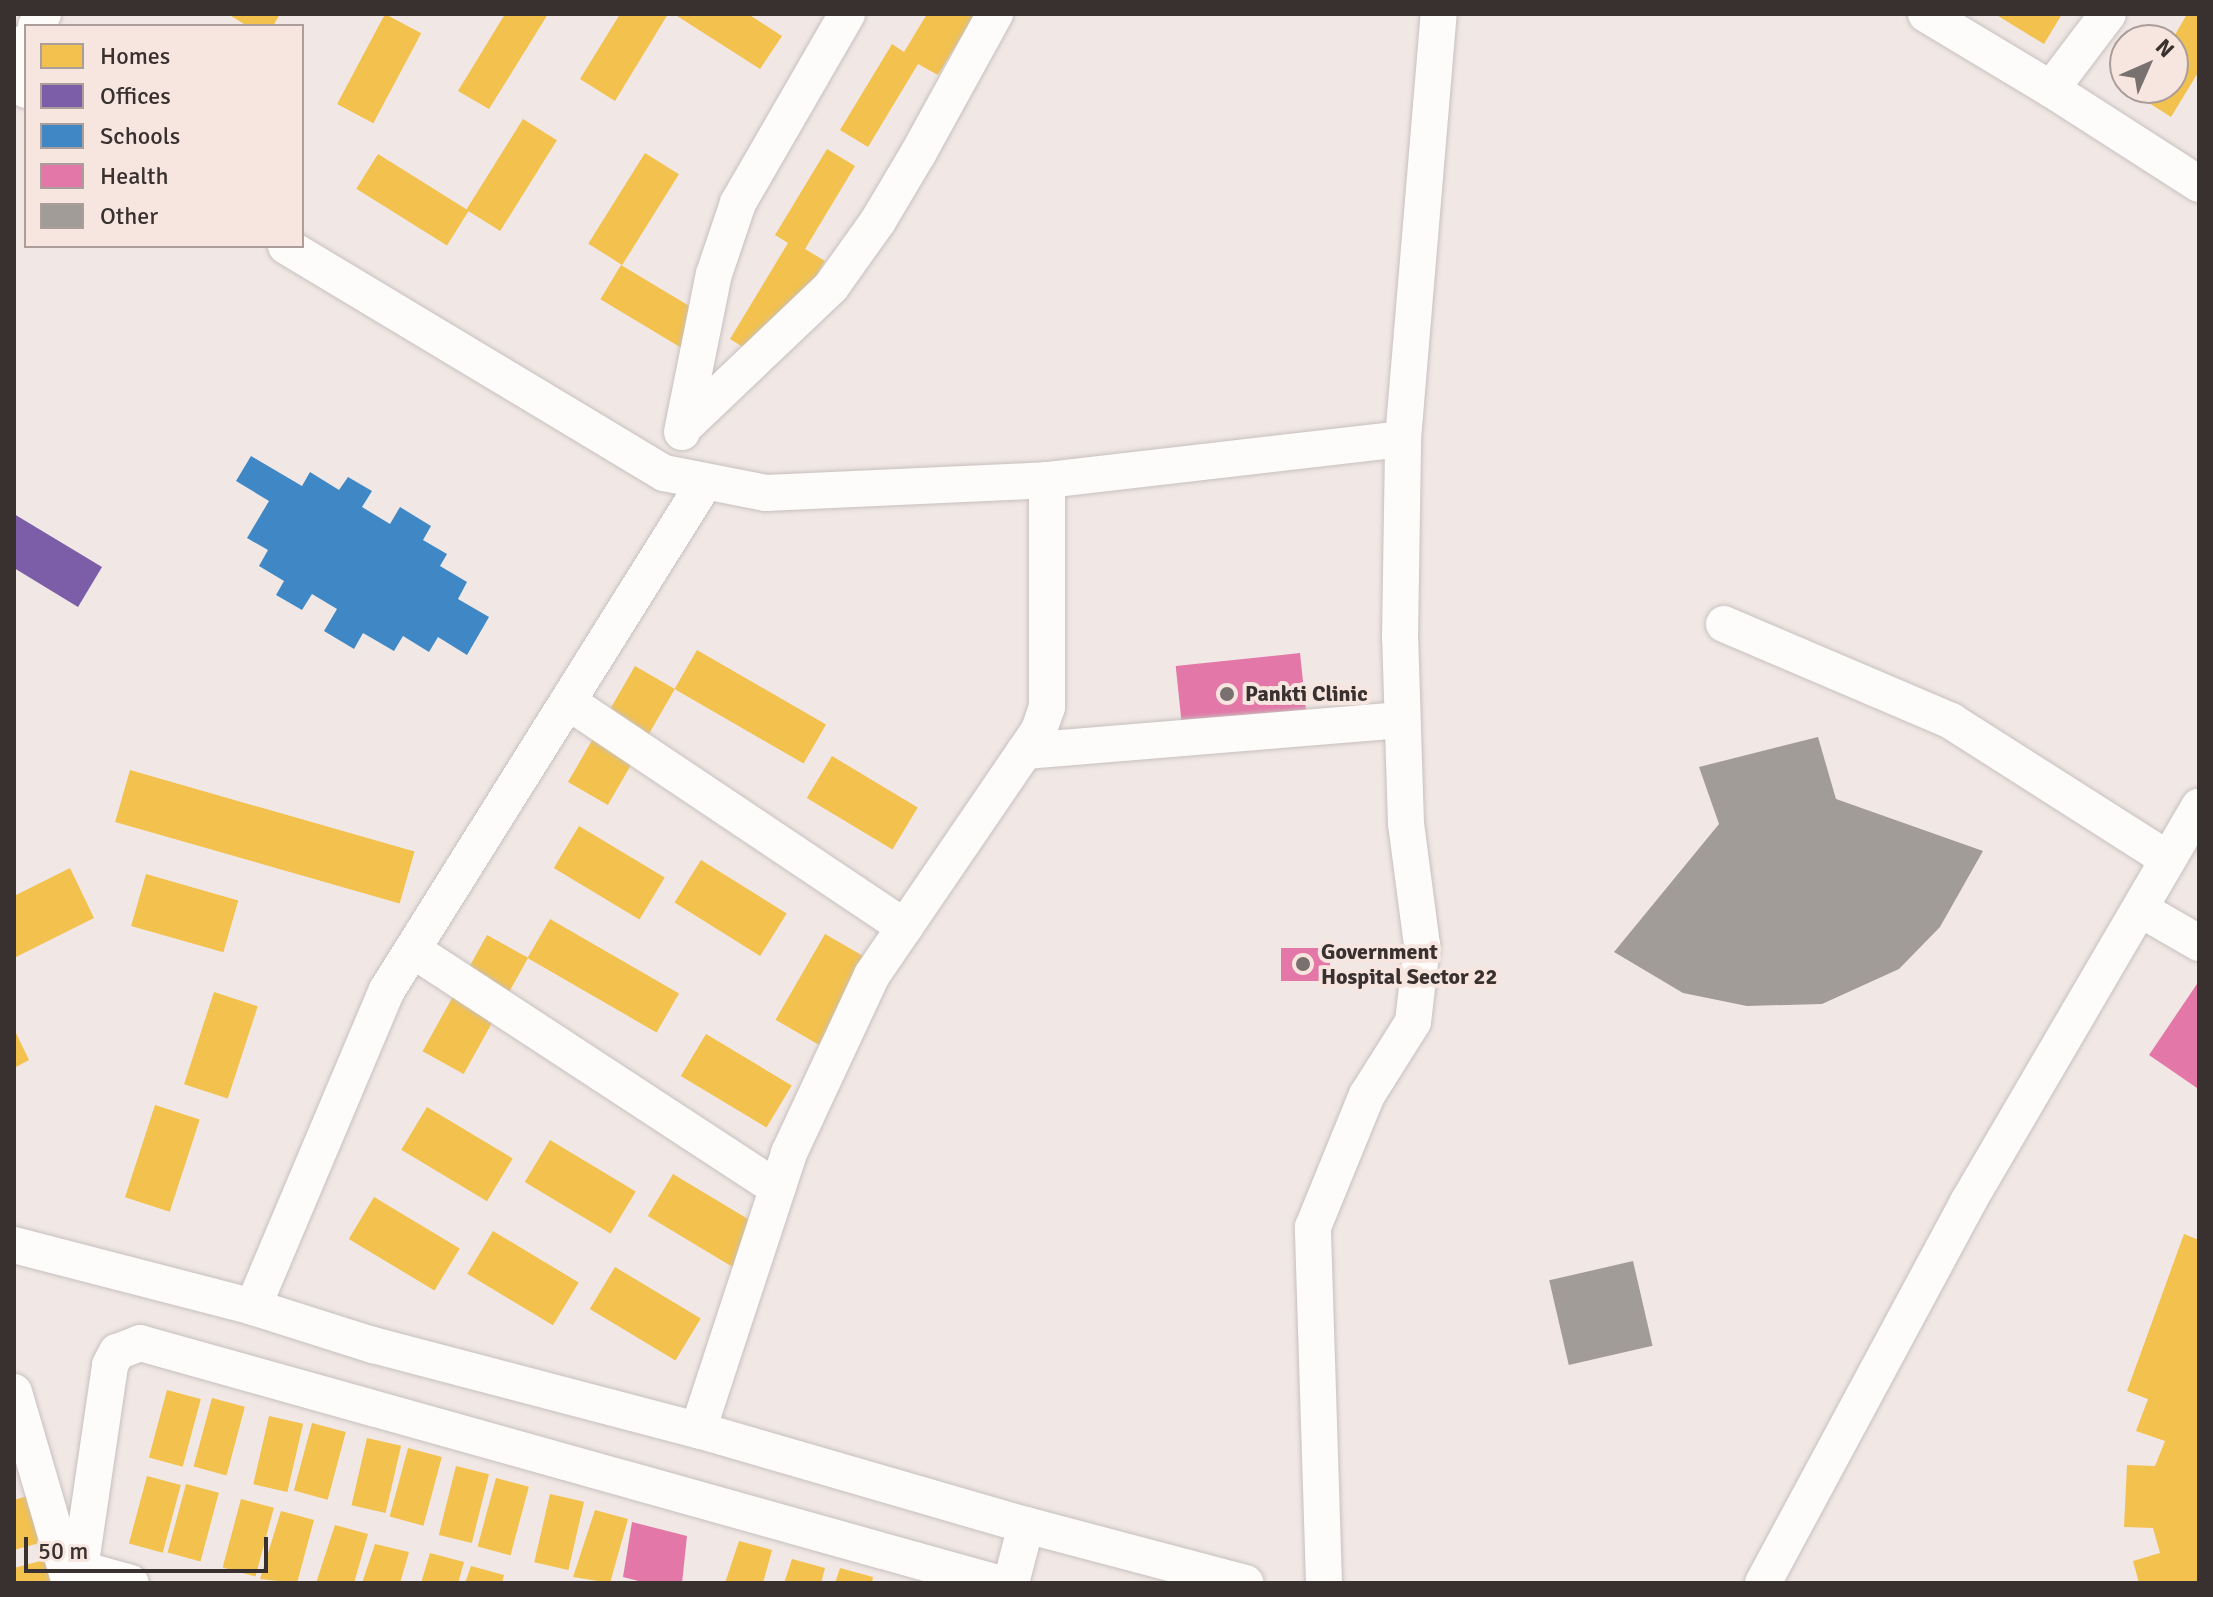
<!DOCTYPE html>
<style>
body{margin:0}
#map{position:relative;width:2213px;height:1597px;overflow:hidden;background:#f1e8e5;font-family:Signika,sans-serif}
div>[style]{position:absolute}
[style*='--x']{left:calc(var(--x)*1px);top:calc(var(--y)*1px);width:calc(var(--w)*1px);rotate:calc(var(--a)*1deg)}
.homes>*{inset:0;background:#f2c14e;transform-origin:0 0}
.offices>*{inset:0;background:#7b5ea7}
.schools>*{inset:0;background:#3f88c5}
.health>*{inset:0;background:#e377a8;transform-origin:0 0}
.building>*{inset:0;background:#a29c99;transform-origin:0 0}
.roads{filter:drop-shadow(0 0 2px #c7c0be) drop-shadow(0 0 2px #c7c0be)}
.minor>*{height:36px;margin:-18px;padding:0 18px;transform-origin:18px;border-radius:18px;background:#fdfcfb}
.dots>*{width:22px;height:22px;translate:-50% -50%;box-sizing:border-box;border:4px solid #f7e5df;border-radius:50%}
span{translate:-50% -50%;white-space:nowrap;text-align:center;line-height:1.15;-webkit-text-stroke:8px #f7e5df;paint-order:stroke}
.poi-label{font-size:22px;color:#38312f;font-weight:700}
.left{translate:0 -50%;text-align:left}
.frame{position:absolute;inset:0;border:16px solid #38312f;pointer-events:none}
.legend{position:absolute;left:24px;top:24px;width:280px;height:224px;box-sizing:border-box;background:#f7e5df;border:2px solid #ab9d99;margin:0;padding:10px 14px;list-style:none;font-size:24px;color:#38312f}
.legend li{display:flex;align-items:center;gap:16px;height:40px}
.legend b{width:40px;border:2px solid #ab9d99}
.north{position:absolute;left:2109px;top:24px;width:80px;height:80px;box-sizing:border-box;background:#f7e5df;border:2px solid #ab9d99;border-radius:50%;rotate:45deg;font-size:22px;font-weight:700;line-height:32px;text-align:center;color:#38312f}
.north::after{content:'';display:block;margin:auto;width:28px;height:36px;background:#79716f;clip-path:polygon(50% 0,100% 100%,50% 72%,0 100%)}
.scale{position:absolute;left:24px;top:1537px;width:244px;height:36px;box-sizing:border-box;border:4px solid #38312f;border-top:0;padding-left:10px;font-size:24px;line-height:28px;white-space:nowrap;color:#38312f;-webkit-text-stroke:6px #f7e5df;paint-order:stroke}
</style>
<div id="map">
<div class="homes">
<div style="clip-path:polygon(228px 14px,280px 14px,273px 26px,247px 26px)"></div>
<div style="left:385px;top:14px;width:41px;height:102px;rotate:28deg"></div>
<div style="clip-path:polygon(505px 14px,548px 14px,489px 109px,458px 91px)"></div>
<div style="clip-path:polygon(620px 14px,668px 14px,615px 101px,580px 79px)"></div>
<div style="clip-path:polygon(674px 14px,748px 14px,782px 36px,760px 69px)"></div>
<div style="clip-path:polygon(927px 14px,975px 14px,938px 75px,918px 64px,868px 147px,840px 130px,892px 44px,904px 52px)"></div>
<div style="clip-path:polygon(1995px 14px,2062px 14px,2044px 44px)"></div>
<div style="clip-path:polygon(2187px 14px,2199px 14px,2199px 71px,2171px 117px,2138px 96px,2143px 88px,2173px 88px,2172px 40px)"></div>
<div style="left:523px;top:119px;width:40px;height:107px;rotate:32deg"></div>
<div style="clip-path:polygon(827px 149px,855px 166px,805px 249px,825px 261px,765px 361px,730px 339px,788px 243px,775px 235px)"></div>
<div style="left:645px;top:153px;width:40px;height:107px;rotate:32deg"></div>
<div style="left:378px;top:154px;width:107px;height:41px;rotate:32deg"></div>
<div style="left:621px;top:265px;width:105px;height:40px;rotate:31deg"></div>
<div style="left:697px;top:650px;width:149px;height:45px;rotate:30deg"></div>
<div style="left:635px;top:666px;width:46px;height:134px;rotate:30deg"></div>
<div style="left:832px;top:756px;width:100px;height:49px;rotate:31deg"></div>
<div style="left:130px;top:770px;width:296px;height:54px;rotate:16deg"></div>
<div style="left:579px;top:826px;width:100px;height:49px;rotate:31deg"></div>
<div style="left:701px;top:860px;width:101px;height:50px;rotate:32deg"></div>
<div style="clip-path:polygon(70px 868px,94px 918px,14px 958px,14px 896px)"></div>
<div style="left:146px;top:874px;width:96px;height:54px;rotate:16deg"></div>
<div style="left:550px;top:919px;width:149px;height:45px;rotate:30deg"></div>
<div style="left:825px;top:934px;width:50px;height:99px;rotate:30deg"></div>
<div style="left:487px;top:935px;width:47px;height:133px;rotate:29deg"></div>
<div style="left:214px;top:992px;width:46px;height:97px;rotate:18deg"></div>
<div style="clip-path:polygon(14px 1029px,29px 1060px,14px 1068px)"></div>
<div style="left:706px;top:1034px;width:100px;height:49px;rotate:31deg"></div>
<div style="left:155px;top:1105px;width:47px;height:97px;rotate:18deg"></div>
<div style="left:427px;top:1107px;width:100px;height:50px;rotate:31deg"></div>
<div style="left:550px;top:1140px;width:100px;height:49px;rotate:31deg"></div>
<div style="left:673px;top:1174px;width:100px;height:49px;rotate:31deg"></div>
<div style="left:374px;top:1197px;width:100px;height:49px;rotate:31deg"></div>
<div style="left:493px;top:1231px;width:100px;height:50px;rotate:31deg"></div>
<div style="clip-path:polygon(2184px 1234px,2199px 1240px,2199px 1583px,2139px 1583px,2133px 1561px,2160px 1553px,2153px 1528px,2124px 1527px,2127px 1465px,2155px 1466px,2165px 1441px,2136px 1431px,2148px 1399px,2127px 1391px)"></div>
<div style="left:615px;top:1267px;width:100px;height:49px;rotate:31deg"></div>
<div style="left:167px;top:1390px;width:35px;height:70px;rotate:15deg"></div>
<div style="left:212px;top:1398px;width:34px;height:71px;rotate:15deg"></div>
<div style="left:269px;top:1416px;width:35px;height:70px;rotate:13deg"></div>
<div style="left:312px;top:1423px;width:35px;height:70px;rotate:15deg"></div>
<div style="left:367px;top:1438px;width:35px;height:69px;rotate:13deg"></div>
<div style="left:408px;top:1448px;width:35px;height:71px;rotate:15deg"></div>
<div style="left:456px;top:1466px;width:34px;height:71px;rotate:14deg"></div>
<div style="left:147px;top:1476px;width:35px;height:70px;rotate:15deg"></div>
<div style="left:496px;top:1478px;width:34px;height:71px;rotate:15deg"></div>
<div style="left:186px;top:1484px;width:34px;height:71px;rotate:15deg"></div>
<div style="left:550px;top:1494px;width:35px;height:70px;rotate:13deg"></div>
<div style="clip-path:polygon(30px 1495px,43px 1542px,14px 1550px,14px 1500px)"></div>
<div style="left:241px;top:1499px;width:34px;height:71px;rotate:15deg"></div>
<div style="clip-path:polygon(595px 1510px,628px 1519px,610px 1583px,573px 1577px)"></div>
<div style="clip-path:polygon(281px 1511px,314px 1520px,297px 1583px,260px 1579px)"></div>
<div style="clip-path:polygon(335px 1525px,368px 1534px,354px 1583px,316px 1583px)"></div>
<div style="clip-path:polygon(739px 1541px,772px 1550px,763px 1583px,725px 1583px)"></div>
<div style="clip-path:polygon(375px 1544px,409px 1552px,400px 1583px,362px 1583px)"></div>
<div style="clip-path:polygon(430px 1553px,464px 1562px,458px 1583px,421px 1583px)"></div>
<div style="clip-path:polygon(48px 1559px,55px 1583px,14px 1583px,14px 1568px)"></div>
<div style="clip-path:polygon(792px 1559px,825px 1568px,821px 1583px,784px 1583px)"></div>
<div style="clip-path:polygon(471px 1566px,504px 1575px,502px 1583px,465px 1583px)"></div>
<div style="clip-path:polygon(840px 1568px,873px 1577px,872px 1583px,835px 1583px)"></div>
</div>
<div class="offices">
<div style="clip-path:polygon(14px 514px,102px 567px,78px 607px,14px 568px)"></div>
</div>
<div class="schools">
<div style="clip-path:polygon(251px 456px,302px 486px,310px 472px,339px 490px,348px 477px,372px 491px,362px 507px,390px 524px,400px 507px,431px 526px,423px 540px,447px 554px,440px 566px,467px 582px,458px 599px,489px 617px,467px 655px,438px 637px,429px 652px,403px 636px,394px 651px,363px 633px,354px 649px,324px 631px,337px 609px,312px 594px,302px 610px,276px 595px,284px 581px,259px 566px,268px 550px,247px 538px,269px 501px,236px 481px)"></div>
</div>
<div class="health">
<div style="left:1300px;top:653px;width:63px;height:125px;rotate:84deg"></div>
<div style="left:1281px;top:948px;width:49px;height:33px"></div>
<div style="clip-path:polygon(2199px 981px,2199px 1085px,2197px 1088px,2149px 1055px)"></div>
<div style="clip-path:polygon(632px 1522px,687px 1536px,682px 1583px,646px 1583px,623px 1577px)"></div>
</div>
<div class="building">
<div style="clip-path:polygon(1818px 737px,1836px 799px,1983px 851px,1940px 927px,1899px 969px,1822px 1004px,1747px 1006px,1683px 993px,1614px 952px,1719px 824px,1699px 767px)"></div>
<div style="left:1633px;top:1261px;width:87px;height:86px;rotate:77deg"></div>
</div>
<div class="roads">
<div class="minor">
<div style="--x:1926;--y:14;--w:146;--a:31"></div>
<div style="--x:2051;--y:89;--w:176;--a:32.7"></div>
<div style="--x:36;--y:26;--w:14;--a:-60"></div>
<div style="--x:14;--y:62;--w:23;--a:-59"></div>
<div style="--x:14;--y:82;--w:14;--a:34"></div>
<div style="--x:2051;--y:89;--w:94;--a:-52.8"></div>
<div style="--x:286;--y:246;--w:441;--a:31"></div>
<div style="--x:664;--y:473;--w:104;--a:11.1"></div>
<div style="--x:766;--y:493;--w:281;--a:-2.6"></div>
<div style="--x:1047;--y:480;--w:358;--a:-6.6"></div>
<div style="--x:685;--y:426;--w:202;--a:-43.6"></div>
<div style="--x:831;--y:287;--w:81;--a:-54.5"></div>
<div style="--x:878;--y:221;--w:80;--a:-59.3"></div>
<div style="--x:919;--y:152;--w:158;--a:-61.2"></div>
<div style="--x:682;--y:432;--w:161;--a:-78.6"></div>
<div style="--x:714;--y:274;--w:75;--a:-71.3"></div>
<div style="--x:738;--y:203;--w:218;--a:-60"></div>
<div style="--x:1724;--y:624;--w:247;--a:23.1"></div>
<div style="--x:1951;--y:721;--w:257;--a:32.5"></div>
<div style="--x:570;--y:703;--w:403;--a:33.8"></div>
<div style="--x:1025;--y:751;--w:378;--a:-4.7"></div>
<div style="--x:2140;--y:909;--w:68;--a:30"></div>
<div style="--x:413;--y:950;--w:435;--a:33.2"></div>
<div style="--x:14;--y:1245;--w:247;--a:14.5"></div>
<div style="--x:253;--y:1307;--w:126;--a:17.6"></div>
<div style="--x:373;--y:1345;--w:336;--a:14.7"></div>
<div style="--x:698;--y:1430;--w:341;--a:16.2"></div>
<div style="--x:1026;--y:1525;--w:227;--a:14.8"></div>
<div style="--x:253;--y:1307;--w:344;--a:-67.1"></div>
<div style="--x:387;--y:990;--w:599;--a:-57.95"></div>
<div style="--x:14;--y:1392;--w:199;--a:73.7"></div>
<div style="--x:698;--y:1430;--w:292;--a:-71.8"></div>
<div style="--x:789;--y:1153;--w:196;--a:-65"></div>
<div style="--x:872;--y:975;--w:297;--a:-55.7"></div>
<div style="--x:1039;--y:730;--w:24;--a:-71"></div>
<div style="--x:1047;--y:707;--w:227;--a:-90"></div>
<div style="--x:66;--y:1565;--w:67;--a:15.5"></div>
<div style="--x:80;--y:1569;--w:206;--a:-81.6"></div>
<div style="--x:110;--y:1365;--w:15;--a:-62"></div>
<div style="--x:117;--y:1352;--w:25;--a:-21"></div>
<div style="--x:140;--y:1343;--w:890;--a:15.64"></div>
<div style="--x:1011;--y:1583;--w:60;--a:-75.5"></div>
<div style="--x:1324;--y:1583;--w:356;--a:-91.8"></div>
<div style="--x:1313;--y:1227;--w:143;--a:-67.8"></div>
<div style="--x:1367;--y:1095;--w:86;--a:-57.8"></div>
<div style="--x:1413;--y:1022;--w:78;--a:-83.3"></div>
<div style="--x:1422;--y:945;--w:122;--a:-97.5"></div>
<div style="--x:1406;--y:824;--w:186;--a:-91.8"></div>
<div style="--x:1400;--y:638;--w:199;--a:-89.1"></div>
<div style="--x:1403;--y:439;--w:427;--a:-85.2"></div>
<div style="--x:1763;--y:1583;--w:433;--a:-61.7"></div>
<div style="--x:1968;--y:1202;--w:458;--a:-59.7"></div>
</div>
</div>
<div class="dots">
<div style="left:1227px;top:694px;background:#79716f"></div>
<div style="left:1303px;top:964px;background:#79716f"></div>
</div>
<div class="poi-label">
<span class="left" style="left:1245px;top:694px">Pankti Clinic</span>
<span class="left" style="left:1321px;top:964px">Government<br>Hospital Sector 22</span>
</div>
<div class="frame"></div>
<ul class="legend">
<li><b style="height:22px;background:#f2c14e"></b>Homes</li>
<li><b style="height:22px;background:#7b5ea7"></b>Offices</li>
<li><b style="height:22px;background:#3f88c5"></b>Schools</li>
<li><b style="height:22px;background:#e377a8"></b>Health</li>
<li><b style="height:22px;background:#a29c99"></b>Other</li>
</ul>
<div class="north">N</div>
<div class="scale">50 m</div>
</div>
